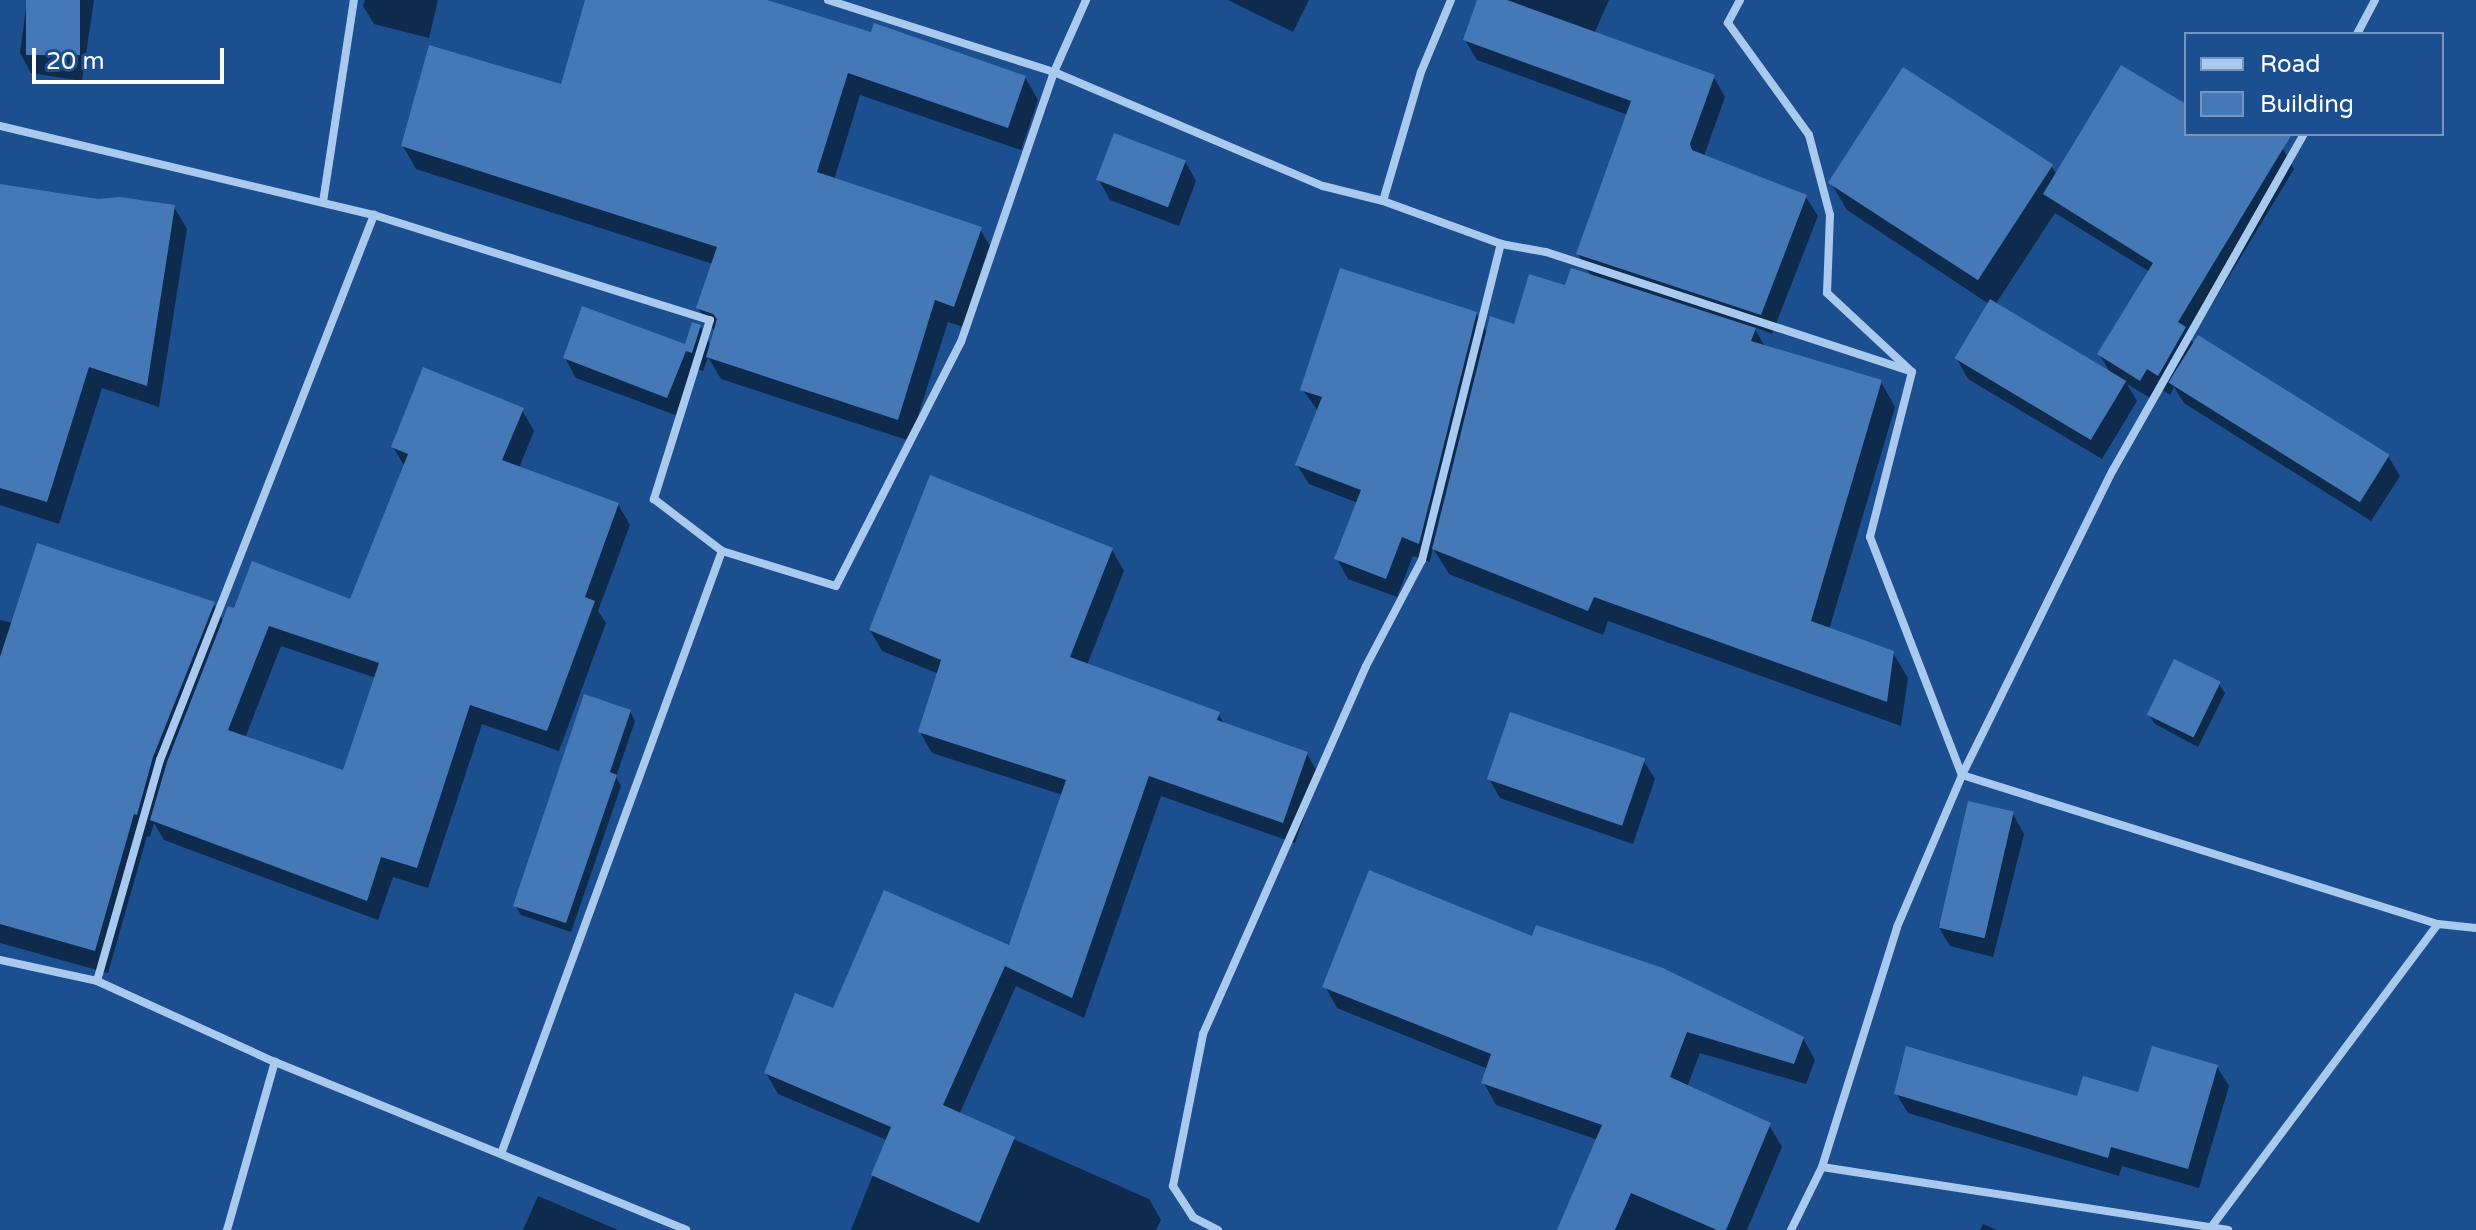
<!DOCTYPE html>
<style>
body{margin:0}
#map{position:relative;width:2476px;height:1230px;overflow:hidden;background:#1b4f8f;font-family:"Varela Round",sans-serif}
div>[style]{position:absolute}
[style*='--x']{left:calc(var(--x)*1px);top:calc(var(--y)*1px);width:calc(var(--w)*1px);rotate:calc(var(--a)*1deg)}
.shadow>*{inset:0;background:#0007}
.building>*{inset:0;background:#4478b7;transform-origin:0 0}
.minor>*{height:8px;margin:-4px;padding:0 4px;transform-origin:4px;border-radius:4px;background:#a9c9ee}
span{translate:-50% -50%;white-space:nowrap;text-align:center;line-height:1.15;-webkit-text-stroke:7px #1b4f8f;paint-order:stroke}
.legend{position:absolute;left:2184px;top:32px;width:260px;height:104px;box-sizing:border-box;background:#1b4f8f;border:2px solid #7695bc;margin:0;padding:10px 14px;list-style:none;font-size:24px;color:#fff}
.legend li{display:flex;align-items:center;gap:16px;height:40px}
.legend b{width:40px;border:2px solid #7695bc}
.scale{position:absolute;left:32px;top:48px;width:192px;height:36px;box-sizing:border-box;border:4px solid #fff;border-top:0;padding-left:10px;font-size:24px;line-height:28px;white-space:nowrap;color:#fff;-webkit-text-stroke:6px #1b4f8f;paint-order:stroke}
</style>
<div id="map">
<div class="shadow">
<div style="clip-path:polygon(27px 0,94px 0,82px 81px,31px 73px,20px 53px)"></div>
<div style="clip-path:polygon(365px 0,438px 0,429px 38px,374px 24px,363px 6px)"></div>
<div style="clip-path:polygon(587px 0,760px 0,1025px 77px,1038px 100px,1021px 150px,860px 95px,834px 180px,980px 229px,993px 251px,967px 328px,948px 322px,910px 441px,721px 379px,708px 357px,703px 371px,697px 369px,678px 416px,576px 378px,565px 358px,686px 346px,700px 326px,711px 346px,715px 332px,698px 308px,713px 264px,416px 169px,403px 146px,563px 86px)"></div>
<div style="clip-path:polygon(1228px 0,1309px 0,1293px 32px)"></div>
<div style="clip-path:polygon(1479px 0,1609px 0,1594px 34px,1714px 77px,1725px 97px,1704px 156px,1806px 197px,1818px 216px,1772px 334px,1754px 327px,1765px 347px,1881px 382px,1895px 407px,1829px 630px,1893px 653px,1908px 678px,1901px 726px,1608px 621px,1603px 635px,1449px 574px,1433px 548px,1430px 562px,1413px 556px,1397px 597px,1348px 579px,1337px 559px,1358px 503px,1309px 484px,1297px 465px,1318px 411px,1303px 390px,1476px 313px,1488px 334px,1515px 326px,1566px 287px,1591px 276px,1578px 254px,1628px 115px,1477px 60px,1465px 40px)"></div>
<div style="clip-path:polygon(evenodd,2186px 106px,2186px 134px,2258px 134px,2283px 149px,2294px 169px,2191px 339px,2194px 345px,2388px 456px,2400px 476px,2371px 521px,2184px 403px,2174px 387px,2170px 395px,2159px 388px,2152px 399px,2127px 384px,2137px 401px,2102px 459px,1968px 379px,1957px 359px,1989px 304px,1847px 210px,1831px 183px,2051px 166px,2057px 175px,2186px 106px,2055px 213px,2150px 272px,2099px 354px,2110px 372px,1995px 305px,2055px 213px)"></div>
<div style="clip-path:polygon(1185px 161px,1196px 181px,1179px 226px,1110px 200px,1099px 180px)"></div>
<div style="clip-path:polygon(0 186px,98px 201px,174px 207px,187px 229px,159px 407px,102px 388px,59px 524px,0 505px)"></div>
<div style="clip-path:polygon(evenodd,522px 410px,534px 431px,519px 468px,618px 504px,630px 525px,598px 611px,606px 623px,559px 751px,482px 724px,428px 888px,393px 877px,378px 920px,164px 840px,154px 823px,150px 837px,147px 836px,108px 973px,0 943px,0 620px,13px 623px,213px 603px,224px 622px,351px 601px,405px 467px,393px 447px,522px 410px,281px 646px,376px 678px,344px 772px,245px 738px,281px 646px)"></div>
<div style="clip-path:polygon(1112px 550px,1124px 571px,1087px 665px,1218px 714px,1225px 725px,1307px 754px,1319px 775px,1295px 843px,1161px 796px,1084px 1018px,1016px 986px,959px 1115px,1149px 1199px,1161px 1220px,1156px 1230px,851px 1230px,887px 1140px,778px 1094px,766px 1073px,834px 1011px,1010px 947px,1063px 795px,932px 753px,920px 732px,939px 674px,882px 651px,870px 630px)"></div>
<div style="clip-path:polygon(2219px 684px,2225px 693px,2198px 747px,2155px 724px,2149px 715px)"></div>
<div style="clip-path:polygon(630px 711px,635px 721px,616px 777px,621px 786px,571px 932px,521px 915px,515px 905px)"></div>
<div style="clip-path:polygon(1643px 760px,1655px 779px,1633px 844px,1500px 798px,1489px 779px)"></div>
<div style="clip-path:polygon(2013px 814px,2024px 834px,1993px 957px,1950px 946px,1938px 926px)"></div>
<div style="clip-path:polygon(1533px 938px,1803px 1038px,1815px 1060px,1806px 1084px,1700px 1053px,1687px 1087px,1769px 1125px,1782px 1147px,1747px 1230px,1560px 1230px,1598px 1140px,1496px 1105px,1484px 1083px,1488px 1069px,1337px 1008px,1325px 986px)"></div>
<div style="clip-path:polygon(2217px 1067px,2229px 1086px,2199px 1188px,2122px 1166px,2119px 1176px,1908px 1113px,1896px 1093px,2078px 1099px,2140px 1095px)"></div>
<div style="clip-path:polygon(538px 1196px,618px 1230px,523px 1230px)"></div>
<div style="clip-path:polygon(1983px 1224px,1997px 1230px,1980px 1230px)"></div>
</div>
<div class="building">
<div style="left:26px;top:0;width:54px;height:55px"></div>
<div style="clip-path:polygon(585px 0,767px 0,871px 32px,874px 23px,1026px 76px,1008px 128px,848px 73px,817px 172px,982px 227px,954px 307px,935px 300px,898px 420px,706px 357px,717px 319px,713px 314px,696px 308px,717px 247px,401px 146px,429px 45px,561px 84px)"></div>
<div style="clip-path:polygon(1477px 0,1507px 0,1715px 75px,1690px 144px,1692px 150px,1807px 195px,1761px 315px,1576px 254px,1631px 101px,1463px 40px)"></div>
<div style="clip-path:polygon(2121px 65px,2186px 104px,2186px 134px,2292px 134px,2178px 322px,2186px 327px,2158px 376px,2147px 369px,2140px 381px,2097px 354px,2153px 263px,2043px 194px)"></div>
<div style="left:1903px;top:67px;width:179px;height:138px;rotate:33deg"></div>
<div style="left:1114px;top:133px;width:77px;height:50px;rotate:21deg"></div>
<div style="clip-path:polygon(0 184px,98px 199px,120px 197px,175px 205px,147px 386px,89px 367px,47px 502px,0 488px)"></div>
<div style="clip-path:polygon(1340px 268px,1477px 312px,1419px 544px,1402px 537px,1386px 579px,1334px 559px,1361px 490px,1295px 465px,1322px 397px,1300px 390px)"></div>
<div style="clip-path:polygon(1571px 268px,1756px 328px,1751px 341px,1882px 380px,1811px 621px,1894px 651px,1887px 702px,1594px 597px,1588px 611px,1432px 549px,1490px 316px,1514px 324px,1529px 274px,1565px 285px)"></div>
<div style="left:1990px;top:299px;width:159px;height:69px;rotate:31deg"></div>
<div style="clip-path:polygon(582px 306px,685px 344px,692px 322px,701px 325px,692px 353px,686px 351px,667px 398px,563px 358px)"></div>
<div style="left:2198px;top:335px;width:226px;height:56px;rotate:32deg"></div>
<div style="clip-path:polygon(evenodd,423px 367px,524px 408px,502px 460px,619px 503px,585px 597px,595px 601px,547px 731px,470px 705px,417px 868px,381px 857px,367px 901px,150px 820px,167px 762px,228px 606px,234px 608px,252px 561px,350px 599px,408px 454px,391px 447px,423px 367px,269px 626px,379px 663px,343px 770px,228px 730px,269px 626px)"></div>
<div style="clip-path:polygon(930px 475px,1113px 548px,1070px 657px,1220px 712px,1217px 720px,1308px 752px,1283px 823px,1149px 776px,1072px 998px,1005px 966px,943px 1105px,1015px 1137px,979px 1223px,871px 1175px,891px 1127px,764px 1073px,795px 993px,833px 1008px,884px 890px,1009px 945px,1066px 780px,918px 732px,941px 660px,869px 630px)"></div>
<div style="clip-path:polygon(37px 543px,215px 602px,153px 757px,137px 815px,134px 814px,95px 951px,0 924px,0 657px)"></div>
<div style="left:2174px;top:659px;width:52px;height:62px;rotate:26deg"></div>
<div style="clip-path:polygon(584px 694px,631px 710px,610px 772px,617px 775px,566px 923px,513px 906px)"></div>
<div style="left:1510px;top:712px;width:143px;height:71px;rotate:19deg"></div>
<div style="left:1968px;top:801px;width:47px;height:130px;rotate:13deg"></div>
<div style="clip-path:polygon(1369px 870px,1532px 936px,1536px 925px,1663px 968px,1804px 1037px,1794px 1064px,1687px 1032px,1670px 1077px,1771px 1123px,1726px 1230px,1717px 1230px,1631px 1193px,1615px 1230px,1557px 1230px,1602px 1125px,1481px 1083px,1491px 1054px,1322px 987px)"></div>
<div style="clip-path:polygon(1906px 1046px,2077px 1096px,2083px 1076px,2138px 1092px,2152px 1046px,2218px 1065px,2188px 1169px,2111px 1147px,2108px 1158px,1894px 1094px)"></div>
</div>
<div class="minor">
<div style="--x:828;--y:0;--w:237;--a:17.7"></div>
<div style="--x:1054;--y:72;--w:292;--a:23"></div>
<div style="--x:1323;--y:186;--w:62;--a:14"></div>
<div style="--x:1383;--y:201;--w:126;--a:20"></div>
<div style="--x:1501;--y:244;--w:46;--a:10.1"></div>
<div style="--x:1546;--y:252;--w:381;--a:18.1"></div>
<div style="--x:1740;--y:0;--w:26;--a:118"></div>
<div style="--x:1728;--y:23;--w:138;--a:54.1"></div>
<div style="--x:1809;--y:135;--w:83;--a:75.3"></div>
<div style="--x:1830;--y:215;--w:78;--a:92.2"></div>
<div style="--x:1827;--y:293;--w:116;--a:42.9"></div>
<div style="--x:1912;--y:372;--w:170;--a:104.3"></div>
<div style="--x:1870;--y:537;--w:255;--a:68.9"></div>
<div style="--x:1962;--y:775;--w:499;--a:17.4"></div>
<div style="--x:2438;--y:924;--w:38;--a:6"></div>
<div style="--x:2357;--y:34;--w:38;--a:-62"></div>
<div style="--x:0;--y:126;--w:384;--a:13.4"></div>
<div style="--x:374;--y:215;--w:352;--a:17.4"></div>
<div style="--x:710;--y:320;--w:188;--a:107.4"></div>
<div style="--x:654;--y:499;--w:86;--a:37.4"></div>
<div style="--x:722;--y:551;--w:119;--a:17.1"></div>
<div style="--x:836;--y:586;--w:274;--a:-62.9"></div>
<div style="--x:961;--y:342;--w:286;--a:-71"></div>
<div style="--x:1054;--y:72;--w:79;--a:-66"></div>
<div style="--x:1383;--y:201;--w:134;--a:-73.6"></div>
<div style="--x:1421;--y:72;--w:78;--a:-67.4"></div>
<div style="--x:323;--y:202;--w:204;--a:-81.3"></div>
<div style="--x:0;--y:960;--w:99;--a:12.2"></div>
<div style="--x:97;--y:981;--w:196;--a:24.5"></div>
<div style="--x:275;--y:1062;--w:444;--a:22.2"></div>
<div style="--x:97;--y:981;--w:230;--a:-74.1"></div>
<div style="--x:160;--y:760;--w:586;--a:-68.56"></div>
<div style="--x:501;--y:1154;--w:642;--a:-69.87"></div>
<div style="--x:1822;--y:1167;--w:411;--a:8.8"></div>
<div style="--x:227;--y:1230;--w:175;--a:-74.1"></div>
<div style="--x:1218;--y:1230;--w:28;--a:-153"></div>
<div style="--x:1193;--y:1217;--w:37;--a:-123"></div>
<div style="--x:1173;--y:1186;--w:155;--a:-78.8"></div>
<div style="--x:1203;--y:1034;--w:402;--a:-66.1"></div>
<div style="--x:1366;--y:666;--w:120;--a:-62.2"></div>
<div style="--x:1422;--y:560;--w:326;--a:-76"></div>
<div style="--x:1791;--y:1230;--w:70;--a:-63.8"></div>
<div style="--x:1822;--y:1167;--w:251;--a:-72.6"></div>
<div style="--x:1897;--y:927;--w:165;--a:-66.8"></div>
<div style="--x:1962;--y:775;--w:340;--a:-63.7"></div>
<div style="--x:2113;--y:470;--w:386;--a:-60.4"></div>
<div style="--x:2209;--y:1230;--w:382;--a:-53.2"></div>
</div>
<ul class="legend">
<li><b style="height:10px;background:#a9c9ee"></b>Road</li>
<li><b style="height:22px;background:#4478b7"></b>Building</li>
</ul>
<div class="scale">20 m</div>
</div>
